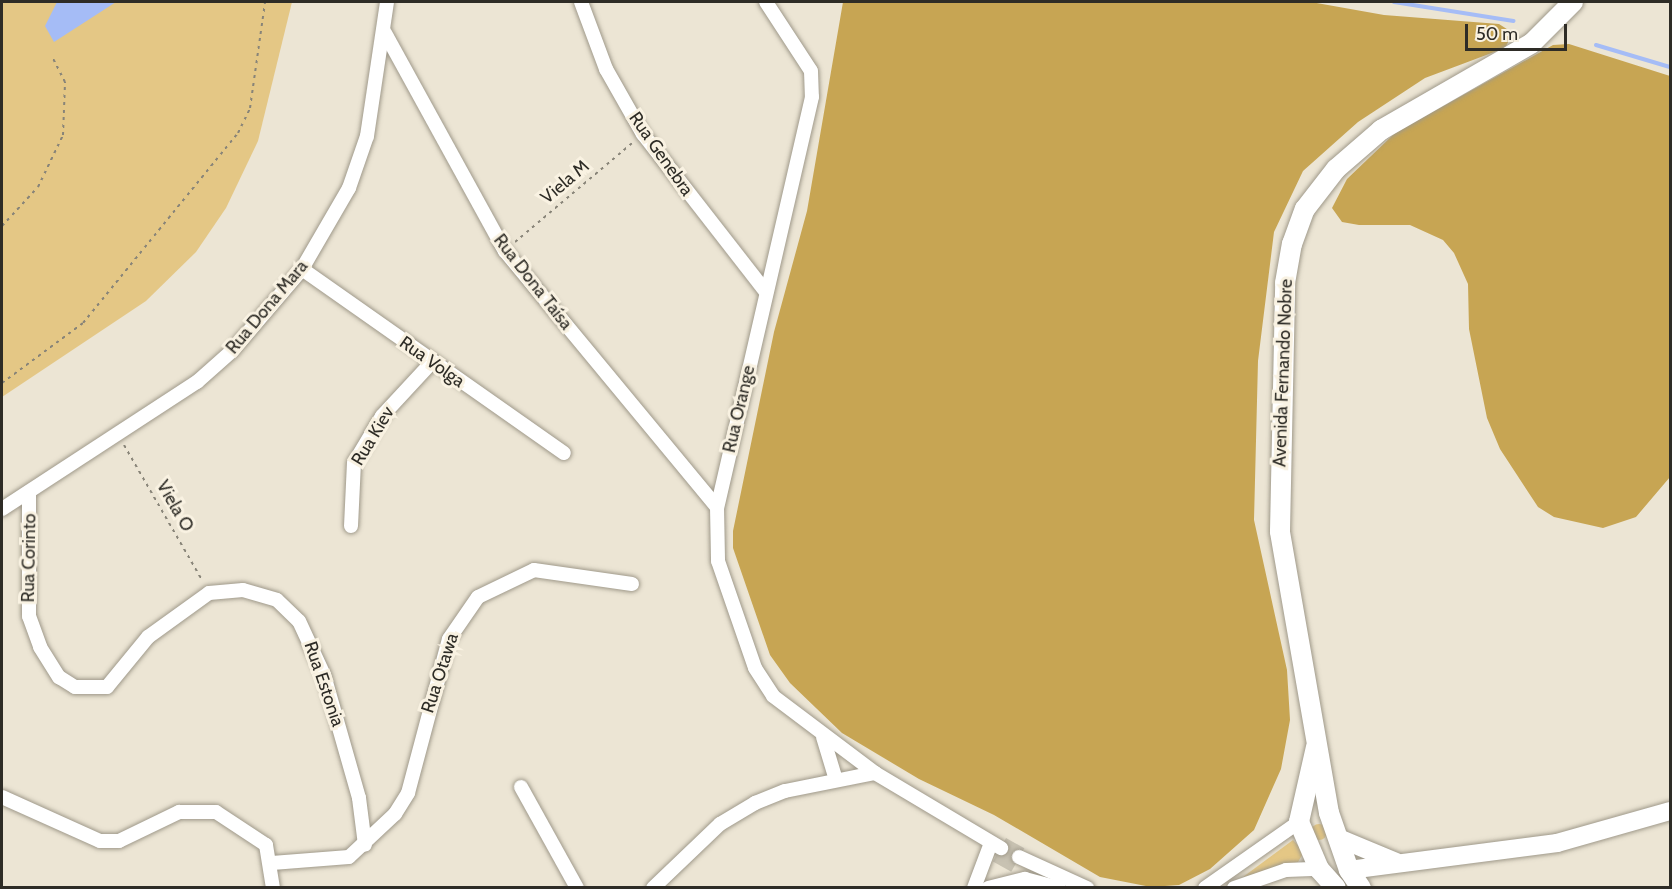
<!DOCTYPE html>
<meta charset="utf-8">
<style>
body{margin:0}
#map{position:relative;width:1672px;height:889px;overflow:hidden;background:#ece5d4;font-family:Cabin,sans-serif}
div>[style]{position:absolute}
[style*='--x']{left:calc(var(--x)*1px);top:calc(var(--y)*1px);width:calc(var(--w)*1px);rotate:calc(var(--a)*1deg)}
.green>*{inset:0;background:#e4c785}
.round{border-radius:50%}
.forest>*{inset:0;background:#c7a553}
.water>*{inset:0;background:#a5bcf6}
.stream>*{height:4px;margin:-2px;padding:0 2px;transform-origin:2px;border-radius:2px;background:#a5bcf6}
.building>*{inset:0;background:#c8c2b2;transform-origin:0 0}
.path>*{height:2px;margin-top:-1px;transform-origin:0;background:repeating-linear-gradient(90deg,#888478 0 3px,transparent 0 7.5px)}
.roads{filter:drop-shadow(0 0 2px #9f998a) drop-shadow(0 0 2px #9f998a)}
.minor>*{height:14px;margin:-7px;padding:0 7px;transform-origin:7px;border-radius:7px;background:#fff}
.tertiary>*{height:18px;margin:-9px;padding:0 9px;transform-origin:9px;border-radius:9px;background:#fff}
.secondary>*{height:20px;margin:-10px;padding:0 10px;transform-origin:10px;border-radius:10px;background:#fff}
span{translate:-50% -50%;white-space:nowrap;text-align:center;line-height:1.15;-webkit-text-stroke:6px #f9f2e2;paint-order:stroke}
.street-label{font-size:18px;color:#2e2c26}
.frame{position:absolute;inset:0;border:3px solid #2e2c26;pointer-events:none}
.scale{position:absolute;left:1465px;top:24px;width:102px;height:27px;box-sizing:border-box;border:3px solid #2e2c26;border-top:0;padding-left:8px;font-size:18px;line-height:21px;white-space:nowrap;color:#2e2c26;-webkit-text-stroke:4px #f9f2e2;paint-order:stroke}
</style>
<div id="map">
<div class="green">
<div style="clip-path:polygon(2px 2px,292px 2px,258px 141px,226px 208px,196px 252px,146px 301px,2px 397px)"></div>
<div class="round" style="left:1311px;top:824px;width:16px;height:16px"></div>
<div style="clip-path:polygon(1293px 840px,1304px 852px,1298px 862px,1243px 877px)"></div>
</div>
<div class="forest">
<div style="clip-path:polygon(843px 2px,1311px 2px,1384px 15px,1499px 24px,1513px 33px,1505px 48px,1425px 78px,1358px 122px,1303px 171px,1274px 232px,1258px 361px,1254px 520px,1287px 670px,1290px 720px,1281px 769px,1254px 830px,1210px 869px,1179px 885px,1151px 887px,1100px 877px,994px 815px,919px 779px,842px 733px,790px 683px,770px 655px,733px 548px,733px 531px,774px 332px,807px 211px)"></div>
<div style="clip-path:polygon(1569px 44px,1670px 76px,1670px 477px,1636px 517px,1603px 528px,1554px 517px,1538px 507px,1500px 449px,1487px 418px,1469px 329px,1468px 284px,1454px 253px,1443px 240px,1410px 225px,1359px 225px,1342px 222px,1332px 208px,1347px 179px,1395px 133px,1553px 45px)"></div>
</div>
<div class="water">
<div style="clip-path:polygon(57px 2px,116px 2px,54px 42px,45px 26px)"></div>
</div>
<div class="stream">
<div style="--x:1394;--y:2;--w:121;--a:9"></div>
<div style="--x:1596;--y:45;--w:77;--a:16.6"></div>
</div>
<div class="building">
<div style="left:1006px;top:838px;width:21px;height:27px;rotate:29deg"></div>
</div>
<div class="path">
<div style="--x:2;--y:226;--w:53;--a:-47.3"></div>
<div style="--x:38;--y:187;--w:58;--a:-64.3"></div>
<div style="--x:63;--y:135;--w:53;--a:-87.8"></div>
<div style="--x:65;--y:82;--w:27;--a:-117"></div>
<div style="--x:515;--y:242;--w:153;--a:-40.2"></div>
<div style="--x:2;--y:383;--w:101;--a:-36.5"></div>
<div style="--x:83;--y:323;--w:245;--a:-50.8"></div>
<div style="--x:238;--y:133;--w:28;--a:-64"></div>
<div style="--x:250;--y:108;--w:107;--a:-81.9"></div>
<div style="--x:124;--y:445;--w:156;--a:60"></div>
</div>
<div class="roads">
<div class="minor">
<div style="--x:581;--y:2;--w:72;--a:69.5"></div>
<div style="--x:606;--y:69;--w:75;--a:60.4"></div>
<div style="--x:643;--y:134;--w:200;--a:52.1"></div>
<div style="--x:766;--y:2;--w:82;--a:56.9"></div>
<div style="--x:811;--y:71;--w:26;--a:88"></div>
<div style="--x:812;--y:97;--w:421;--a:103"></div>
<div style="--x:717;--y:507;--w:54;--a:88.9"></div>
<div style="--x:718;--y:561;--w:113;--a:70.9"></div>
<div style="--x:755;--y:668;--w:33;--a:57"></div>
<div style="--x:773;--y:696;--w:128;--a:37"></div>
<div style="--x:385;--y:33;--w:249;--a:61.2"></div>
<div style="--x:505;--y:251;--w:332;--a:50.4"></div>
<div style="--x:302;--y:269;--w:320;--a:35.1"></div>
<div style="--x:29;--y:492;--w:124;--a:90"></div>
<div style="--x:29;--y:616;--w:33;--a:70"></div>
<div style="--x:40;--y:647;--w:36;--a:58"></div>
<div style="--x:59;--y:677;--w:19;--a:32"></div>
<div style="--x:75;--y:687;--w:32;--a:0"></div>
<div style="--x:107;--y:687;--w:65;--a:-50.6"></div>
<div style="--x:148;--y:637;--w:75;--a:-35.8"></div>
<div style="--x:209;--y:593;--w:34;--a:-5"></div>
<div style="--x:243;--y:590;--w:35;--a:16"></div>
<div style="--x:277;--y:600;--w:30;--a:44"></div>
<div style="--x:299;--y:621;--w:60;--a:65.2"></div>
<div style="--x:324;--y:675;--w:128;--a:74.1"></div>
<div style="--x:359;--y:798;--w:47;--a:82.7"></div>
<div style="--x:2;--y:509;--w:233;--a:-33.1"></div>
<div style="--x:197;--y:382;--w:47;--a:-41.5"></div>
<div style="--x:232;--y:351;--w:108;--a:-49.5"></div>
<div style="--x:302;--y:269;--w:94;--a:-59.9"></div>
<div style="--x:349;--y:188;--w:55;--a:-70.9"></div>
<div style="--x:367;--y:136;--w:135;--a:-81.5"></div>
<div style="--x:351;--y:526;--w:63;--a:-87.3"></div>
<div style="--x:354;--y:463;--w:55;--a:-59.2"></div>
<div style="--x:382;--y:416;--w:74;--a:-47.2"></div>
<div style="--x:823;--y:737;--w:45;--a:73.2"></div>
<div style="--x:521;--y:787;--w:115;--a:61"></div>
<div style="--x:2;--y:797;--w:107;--a:24.2"></div>
<div style="--x:100;--y:841;--w:19;--a:0"></div>
<div style="--x:119;--y:841;--w:67;--a:-25.8"></div>
<div style="--x:179;--y:812;--w:37;--a:0"></div>
<div style="--x:216;--y:812;--w:60;--a:33.4"></div>
<div style="--x:266;--y:845;--w:44;--a:80.8"></div>
<div style="--x:1019;--y:857;--w:75;--a:24.5"></div>
<div style="--x:272;--y:863;--w:77;--a:-4.5"></div>
<div style="--x:349;--y:857;--w:63;--a:-43.1"></div>
<div style="--x:395;--y:814;--w:25;--a:-58"></div>
<div style="--x:408;--y:793;--w:159;--a:-75.1"></div>
<div style="--x:449;--y:639;--w:51;--a:-55.4"></div>
<div style="--x:478;--y:597;--w:62;--a:-25.7"></div>
<div style="--x:534;--y:570;--w:99;--a:8.1"></div>
<div style="--x:653;--y:888;--w:93;--a:-43.7"></div>
<div style="--x:720;--y:824;--w:41;--a:-31"></div>
<div style="--x:755;--y:803;--w:32;--a:-22"></div>
<div style="--x:785;--y:791;--w:92;--a:-11.3"></div>
<div style="--x:875;--y:773;--w:147;--a:30.8"></div>
<div style="--x:974;--y:888;--w:48;--a:-69.3"></div>
<div style="--x:988;--y:888;--w:38;--a:-14"></div>
<div style="--x:1025;--y:879;--w:35;--a:15"></div>
<div style="--x:1205;--y:888;--w:115;--a:-35.1"></div>
<div style="--x:1234;--y:888;--w:55;--a:-19.1"></div>
<div style="--x:1286;--y:870;--w:33;--a:-2"></div>
</div>
<div class="tertiary">
<div style="--x:1341;--y:839;--w:60;--a:22.7"></div>
<div style="--x:1349;--y:870;--w:210;--a:-7.4"></div>
<div style="--x:1557;--y:843;--w:117;--a:-15.8"></div>
</div>
<div class="secondary">
<div style="--x:1316;--y:747;--w:77;--a:102.8"></div>
<div style="--x:1299;--y:822;--w:51;--a:66.9"></div>
<div style="--x:1319;--y:869;--w:25;--a:48"></div>
<div style="--x:1361;--y:888;--w:22;--a:-124"></div>
<div style="--x:1349;--y:870;--w:60;--a:-109.3"></div>
<div style="--x:1329;--y:813;--w:286;--a:-99.9"></div>
<div style="--x:1280;--y:531;--w:248;--a:-88.8"></div>
<div style="--x:1285;--y:283;--w:40;--a:-80"></div>
<div style="--x:1292;--y:244;--w:37;--a:-70"></div>
<div style="--x:1305;--y:209;--w:51;--a:-52.2"></div>
<div style="--x:1336;--y:169;--w:60;--a:-40.9"></div>
<div style="--x:1381;--y:130;--w:174;--a:-29.9"></div>
<div style="--x:1532;--y:43;--w:58;--a:-45"></div>
</div>
</div>
<div class="street-label">
<span style="left:661px;top:154px;rotate:55deg">Rua Genebra</span>
<span style="left:565px;top:182px;rotate:-40deg">Viela M</span>
<span style="left:533px;top:282px;rotate:52deg">Rua Dona Taísa</span>
<span style="left:267px;top:307px;rotate:-50deg">Rua Dona Mara</span>
<span style="left:432px;top:362px;rotate:35deg">Rua Volga</span>
<span style="left:1283px;top:373px;rotate:-88deg">Avenida Fernando Nobre</span>
<span style="left:739px;top:409px;rotate:-77deg">Rua Orange</span>
<span style="left:373px;top:436px;rotate:-59deg">Rua Kiev</span>
<span style="left:175px;top:506px;rotate:60deg">Viela O</span>
<span style="left:29px;top:558px;rotate:-89deg">Rua Corinto</span>
<span style="left:440px;top:673px;rotate:-72deg">Rua Otawa</span>
<span style="left:324px;top:684px;rotate:71deg">Rua Estonia</span>
</div>
<div class="frame"></div>
<div class="scale">50 m</div>
</div>
